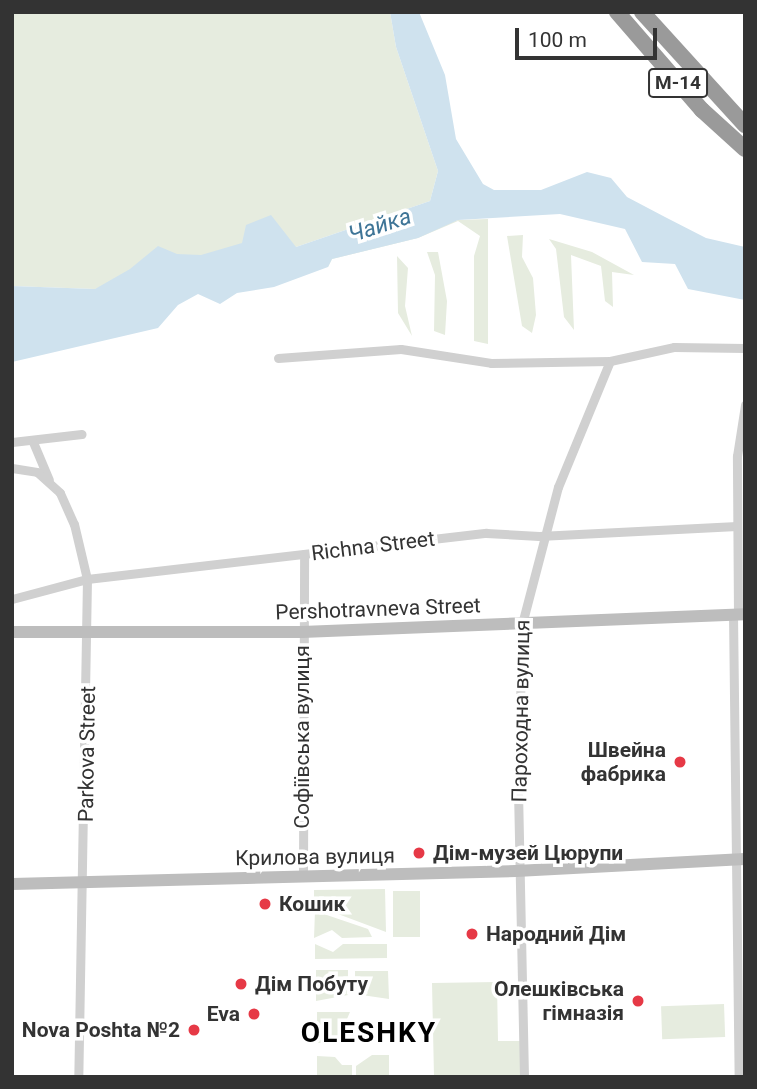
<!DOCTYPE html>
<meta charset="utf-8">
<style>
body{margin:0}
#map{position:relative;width:757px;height:1089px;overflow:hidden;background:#fff;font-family:Roboto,sans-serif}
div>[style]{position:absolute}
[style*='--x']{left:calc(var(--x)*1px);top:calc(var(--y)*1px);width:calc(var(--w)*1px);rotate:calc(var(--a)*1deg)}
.green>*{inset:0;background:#e6ecdf;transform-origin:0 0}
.water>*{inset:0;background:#cfe2ee}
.street>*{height:9px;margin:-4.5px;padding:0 4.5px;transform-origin:4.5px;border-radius:4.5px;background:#d0d0d0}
.secondary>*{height:12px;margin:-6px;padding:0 6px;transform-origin:6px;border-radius:6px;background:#bdbdbd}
.highway>*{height:16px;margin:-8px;padding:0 8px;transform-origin:8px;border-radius:8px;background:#9a9a9a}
.dots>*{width:19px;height:19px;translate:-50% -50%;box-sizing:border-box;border:4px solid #fff;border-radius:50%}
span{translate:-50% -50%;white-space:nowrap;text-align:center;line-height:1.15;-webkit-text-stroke:7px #fff;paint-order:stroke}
.shield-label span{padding:2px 5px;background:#fff;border:2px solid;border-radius:5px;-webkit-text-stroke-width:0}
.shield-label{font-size:19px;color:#333;font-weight:700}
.street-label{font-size:21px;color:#333}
.poi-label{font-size:21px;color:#333;font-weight:700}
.right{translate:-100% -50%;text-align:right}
.left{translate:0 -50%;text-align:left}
.water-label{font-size:23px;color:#3f7597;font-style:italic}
.district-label{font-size:28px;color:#000;font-weight:700;letter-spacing:2px}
.frame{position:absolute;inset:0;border:14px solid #333;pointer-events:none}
.scale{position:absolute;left:515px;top:28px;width:142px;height:32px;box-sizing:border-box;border:4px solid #333;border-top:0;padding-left:9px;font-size:21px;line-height:24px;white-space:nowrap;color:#333;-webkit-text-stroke:5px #fff;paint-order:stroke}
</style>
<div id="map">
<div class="green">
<div style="clip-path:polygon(12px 12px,390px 12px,396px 47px,438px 171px,430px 201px,296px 247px,95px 289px,12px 286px)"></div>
<div style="clip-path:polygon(488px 219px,488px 344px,474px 341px,474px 256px,480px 236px,458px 221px,418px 238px,332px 259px,328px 267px,313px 264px,458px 220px)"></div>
<div style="clip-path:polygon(523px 235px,522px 257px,533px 278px,536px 315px,532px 333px,522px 326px,507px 236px)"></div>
<div style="clip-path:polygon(549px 239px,592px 252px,634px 275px,612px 272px,613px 307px,605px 301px,601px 266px,571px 255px,574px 330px,564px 317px,556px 249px)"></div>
<div style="clip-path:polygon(427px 252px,438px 252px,447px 301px,445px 335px,434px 331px,435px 275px)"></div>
<div style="clip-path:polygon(397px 256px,408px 268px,405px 306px,412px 336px,398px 313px)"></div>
<div style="clip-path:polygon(385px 889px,386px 932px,314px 905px,314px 890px)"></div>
<div style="left:393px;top:891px;width:27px;height:46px"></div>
<div style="clip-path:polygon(315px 911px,368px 929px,372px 937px,342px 938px,332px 930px,314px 938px)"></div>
<div style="clip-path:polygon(315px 944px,333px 952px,343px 944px,387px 944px,387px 958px,315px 959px)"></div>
<div style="clip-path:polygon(316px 970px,348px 970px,348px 995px,316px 1001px)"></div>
<div style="clip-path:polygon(355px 971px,388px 971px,389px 999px,355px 994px)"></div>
<div style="clip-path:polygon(497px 982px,498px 1041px,520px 1041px,520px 1077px,434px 1077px,432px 983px)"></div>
<div style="left:724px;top:1004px;width:33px;height:63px;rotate:88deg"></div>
<div style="clip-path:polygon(317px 1012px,350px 1012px,344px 1026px,349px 1043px,317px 1043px)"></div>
<div style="clip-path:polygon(372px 1055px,389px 1055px,389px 1077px,356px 1077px,356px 1066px)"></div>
<div style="clip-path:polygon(317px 1056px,335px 1057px,342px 1065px,352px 1065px,352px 1077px,317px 1077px)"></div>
</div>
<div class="water">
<div style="clip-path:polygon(390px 12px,419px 12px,445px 75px,456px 139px,483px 184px,494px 190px,541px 190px,587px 172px,611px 178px,627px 197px,665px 217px,706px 238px,745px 247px,745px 300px,688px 289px,675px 264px,642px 262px,625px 229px,560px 214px,458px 220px,418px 238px,332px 259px,328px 267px,274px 287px,237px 293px,220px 304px,198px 294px,178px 305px,158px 328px,12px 362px,12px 286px,95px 289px,130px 269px,158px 246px,177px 254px,201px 255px,242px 243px,246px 225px,271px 215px,296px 247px,430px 201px,438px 171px,396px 47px)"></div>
</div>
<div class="street">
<div style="--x:278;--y:358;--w:123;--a:-4.2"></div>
<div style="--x:401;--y:349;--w:91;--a:8.8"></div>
<div style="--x:491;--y:363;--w:119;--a:-1"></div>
<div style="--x:610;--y:361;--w:66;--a:-12.3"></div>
<div style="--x:674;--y:347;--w:71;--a:0.8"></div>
<div style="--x:12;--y:442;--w:70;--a:-6.5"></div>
<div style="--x:33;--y:442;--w:41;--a:67.2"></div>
<div style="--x:12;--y:468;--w:25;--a:9"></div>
<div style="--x:37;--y:472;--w:31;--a:42"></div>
<div style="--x:60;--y:493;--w:34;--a:66"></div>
<div style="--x:74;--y:524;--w:57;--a:76.7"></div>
<div style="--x:87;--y:579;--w:498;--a:91"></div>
<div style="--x:12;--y:599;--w:78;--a:-14.9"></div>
<div style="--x:87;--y:579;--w:402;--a:-6.6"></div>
<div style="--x:486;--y:533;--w:53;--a:3.2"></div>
<div style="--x:539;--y:536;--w:198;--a:-2.9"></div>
<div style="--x:733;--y:614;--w:463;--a:89.3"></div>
<div style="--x:738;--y:614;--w:158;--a:-90.4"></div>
<div style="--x:737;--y:456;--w:52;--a:-81.1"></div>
<div style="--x:303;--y:877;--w:323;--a:-89.8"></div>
<div style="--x:524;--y:1077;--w:283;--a:-91.2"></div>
<div style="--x:518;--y:794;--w:170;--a:-88.7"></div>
<div style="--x:522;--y:624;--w:142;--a:-75.3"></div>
<div style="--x:558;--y:487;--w:136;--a:-67.6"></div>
</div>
<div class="secondary">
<div style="--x:12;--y:632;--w:290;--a:0"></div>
<div style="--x:302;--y:632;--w:443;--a:-2.3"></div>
<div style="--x:12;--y:884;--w:504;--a:-1.48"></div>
<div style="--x:516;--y:871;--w:229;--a:-3"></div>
</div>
<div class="highway">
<div style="--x:617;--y:12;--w:130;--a:49.1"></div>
<div style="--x:702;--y:110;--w:58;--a:42.2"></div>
<div style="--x:642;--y:12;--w:153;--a:47.7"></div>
</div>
<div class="dots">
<div style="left:680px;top:762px;background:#e63946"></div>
<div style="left:419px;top:853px;background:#e63946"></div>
<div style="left:265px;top:904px;background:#e63946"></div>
<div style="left:472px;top:934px;background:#e63946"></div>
<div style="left:241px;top:984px;background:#e63946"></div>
<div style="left:638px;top:1001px;background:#e63946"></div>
<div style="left:254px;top:1014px;background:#e63946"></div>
<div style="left:194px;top:1030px;background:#e63946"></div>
</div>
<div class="shield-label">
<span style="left:678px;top:83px">М-14</span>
</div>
<div class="street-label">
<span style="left:373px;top:546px;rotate:-7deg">Richna Street</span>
<span style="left:378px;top:609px;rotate:-2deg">Pershotravneva Street</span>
<span style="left:521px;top:711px;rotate:-89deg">Пароходна вулиця</span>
<span style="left:302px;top:737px;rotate:-90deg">Софіївська вулиця</span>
<span style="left:87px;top:754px;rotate:-89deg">Parkova Street</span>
<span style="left:315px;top:857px;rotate:-1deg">Крилова вулиця</span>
</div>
<div class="poi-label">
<span class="right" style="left:666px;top:762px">Швейна<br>фабрика</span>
<span class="left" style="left:433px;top:853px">Дім-музей Цюрупи</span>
<span class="left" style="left:279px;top:904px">Кошик</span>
<span class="left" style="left:486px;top:934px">Народний Дім</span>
<span class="left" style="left:255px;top:984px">Дім Побуту</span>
<span class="right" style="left:624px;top:1001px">Олешківська<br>гімназія</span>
<span class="right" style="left:240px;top:1014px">Eva</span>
<span class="right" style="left:180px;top:1030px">Nova Poshta №2</span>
</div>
<div class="water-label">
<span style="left:380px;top:226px;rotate:-18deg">Чайка</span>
</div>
<div class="district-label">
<span style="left:369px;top:1033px">OLESHKY</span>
</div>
<div class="frame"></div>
<div class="scale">100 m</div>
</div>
